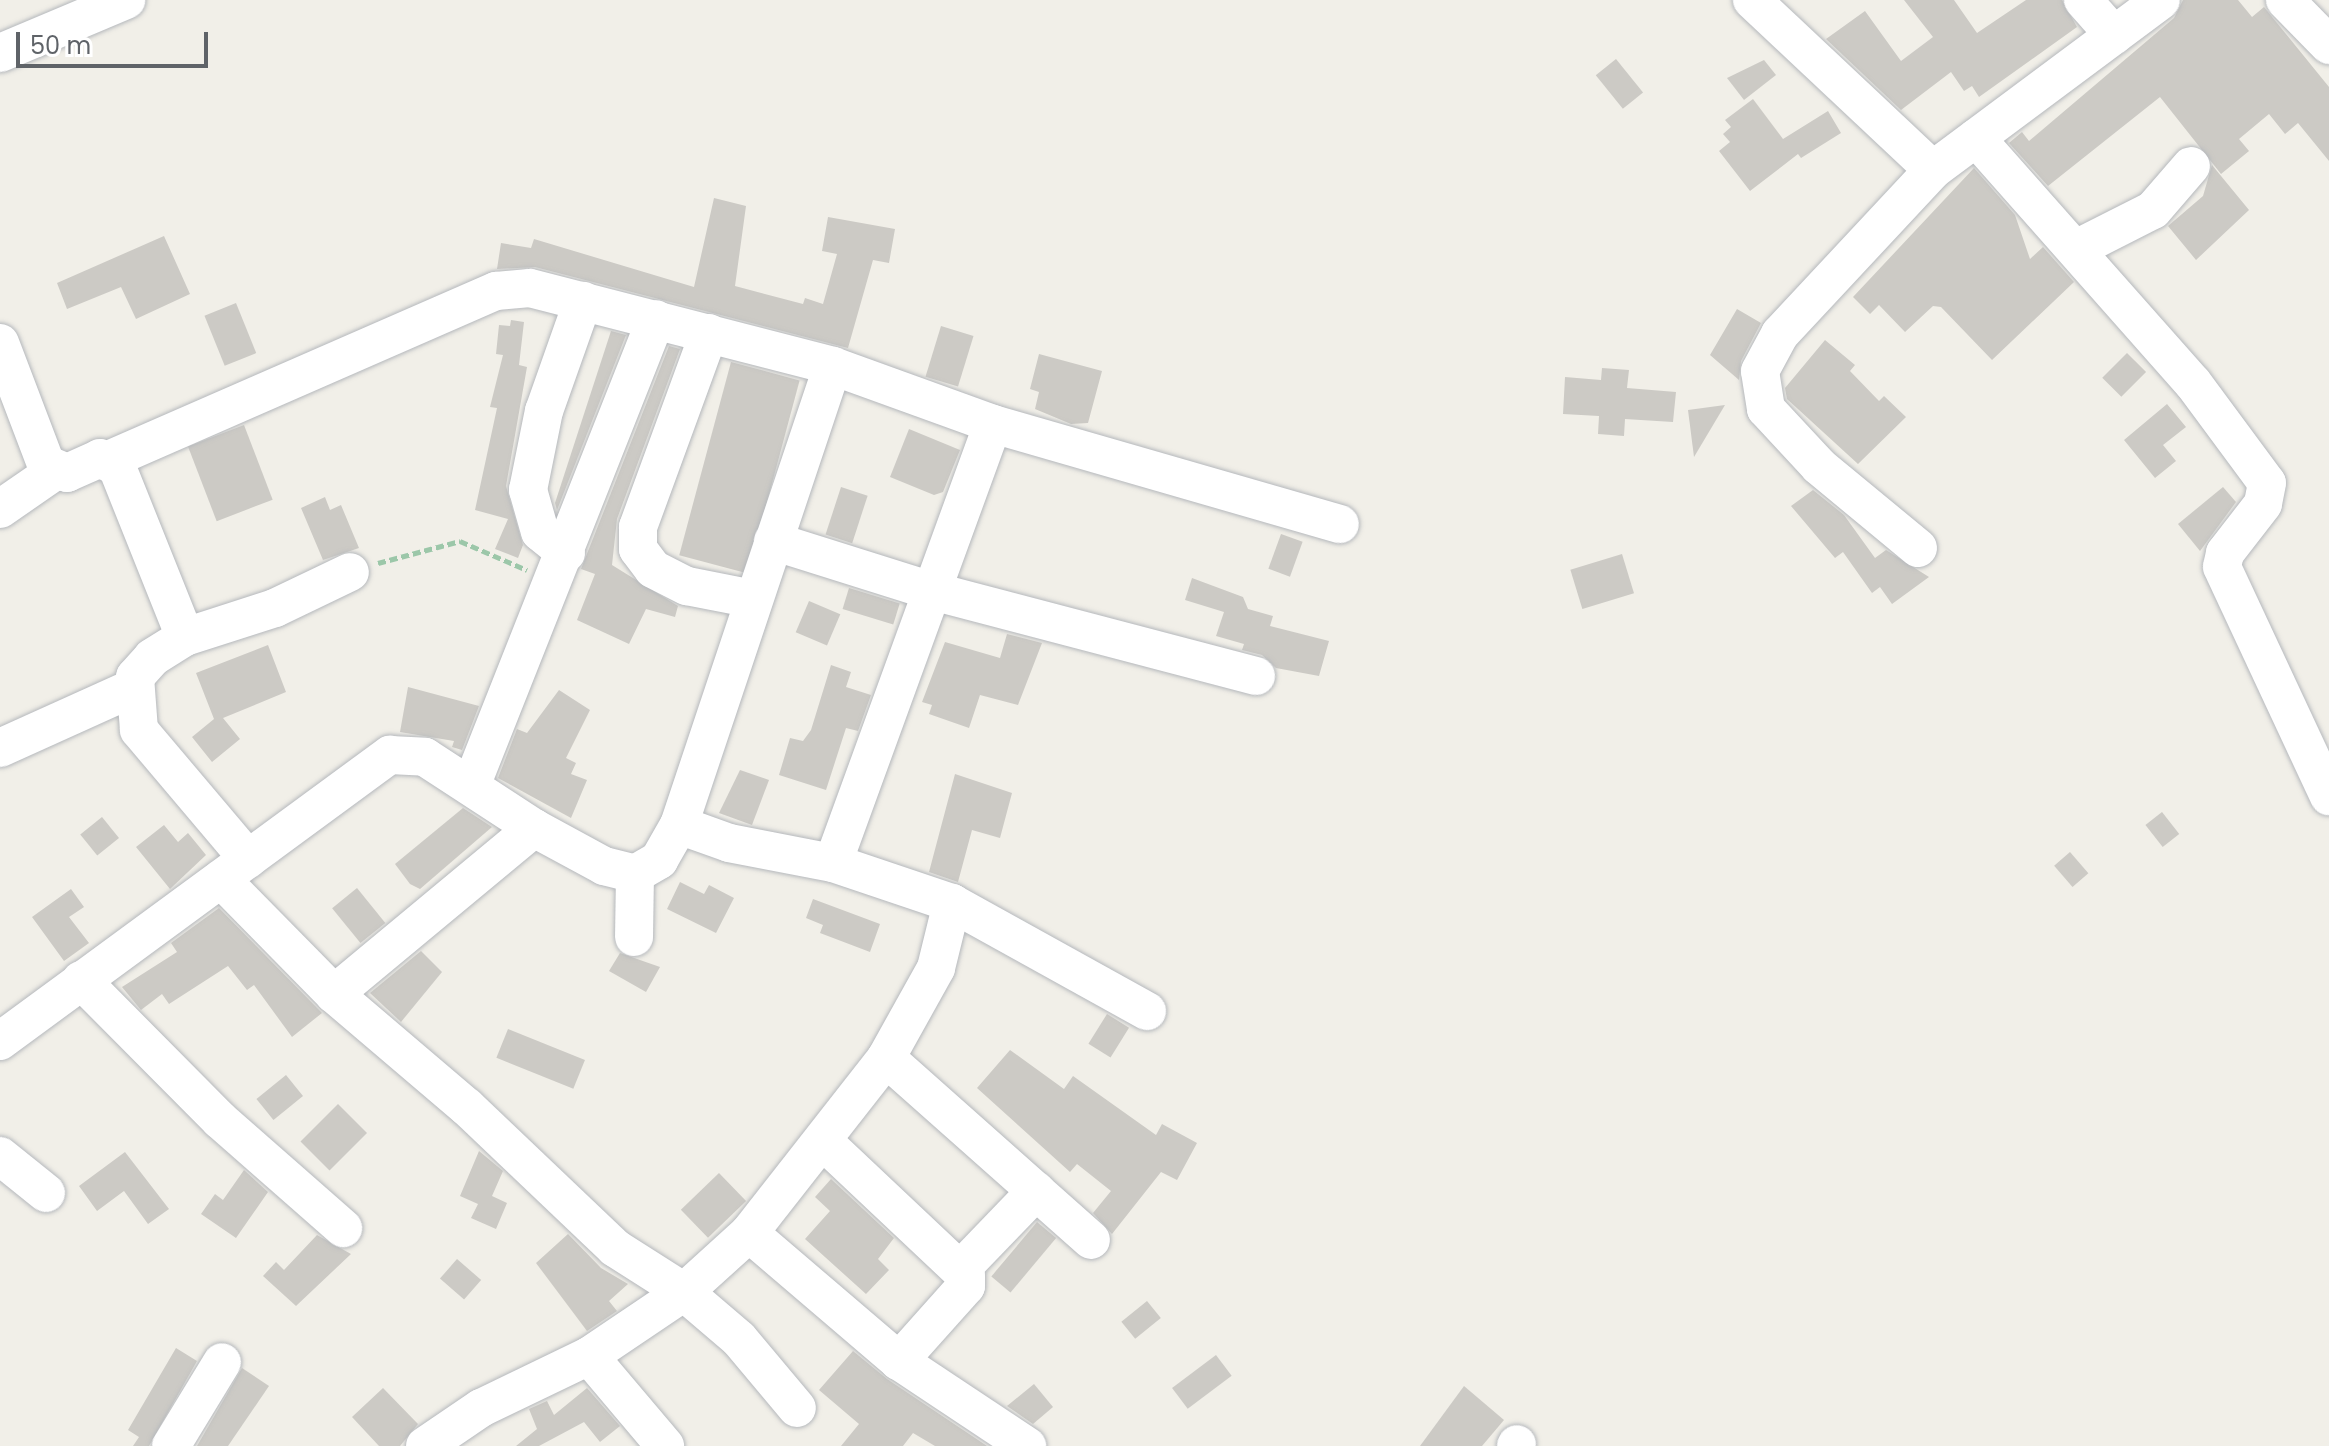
<!DOCTYPE html>
<style>
body{margin:0}
#map{position:relative;width:2329px;height:1446px;overflow:hidden;background:#f1efe8;font-family:Poppins,sans-serif}
div>[style]{position:absolute}
[style*='--x']{left:calc(var(--x)*1px);top:calc(var(--y)*1px);width:calc(var(--w)*1px);rotate:calc(var(--a)*1deg)}
.building>*{inset:0;background:#cccac5;transform-origin:0 0}
.path>*{height:5px;margin-top:-2.5px;transform-origin:0;background:repeating-linear-gradient(90deg,#9cc7a9 0 8px,transparent 0 12px)}
.roads{filter:drop-shadow(0 0 2px #b5b8bc) drop-shadow(0 0 2px #b5b8bc)}
.minor>*{height:38px;margin:-19px;padding:0 19px;transform-origin:19px;border-radius:19px;background:#fff}
span{translate:-50% -50%;white-space:nowrap;text-align:center;line-height:1.15;-webkit-text-stroke:6px #fff;paint-order:stroke}
.scale{position:absolute;left:16px;top:32px;width:192px;height:36px;box-sizing:border-box;border:4px solid #5f6368;border-top:0;padding-left:10px;font-size:24px;line-height:28px;white-space:nowrap;color:#5f6368;-webkit-text-stroke:6px #fff;paint-order:stroke}
</style>
<div id="map">
<div class="building">
<div style="clip-path:polygon(1904px 0,1954px 0,1977px 33px,2026px 0,2062px 0,2077px 27px,1979px 97px,1972px 86px,1964px 91px,1951px 72px,1901px 110px,1826px 39px,1865px 11px,1901px 61px,1933px 37px)"></div>
<div style="clip-path:polygon(2183px 0,2238px 0,2252px 17px,2264px 7px,2329px 87px,2329px 161px,2298px 123px,2285px 134px,2269px 114px,2239px 139px,2249px 151px,2221px 174px,2160px 97px,2048px 186px,2009px 143px,2022px 132px,2029px 141px,2174px 18px)"></div>
<div style="left:1616px;top:59px;width:43px;height:26px;rotate:51deg"></div>
<div style="clip-path:polygon(1764px 60px,1776px 75px,1744px 100px,1727px 78px)"></div>
<div style="clip-path:polygon(1753px 99px,1783px 139px,1828px 111px,1841px 133px,1801px 158px,1798px 154px,1750px 191px,1719px 151px,1730px 142px,1723px 134px,1731px 127px,1725px 120px)"></div>
<div style="clip-path:polygon(2212px 165px,2249px 210px,2196px 260px,2168px 226px,2203px 196px)"></div>
<div style="clip-path:polygon(1974px 168px,2015px 215px,2030px 259px,2043px 247px,2074px 282px,1992px 360px,1941px 307px,1933px 306px,1905px 332px,1879px 305px,1870px 314px,1853px 297px)"></div>
<div style="clip-path:polygon(714px 198px,746px 206px,735px 286px,803px 304px,805px 298px,823px 304px,837px 254px,822px 251px,828px 217px,895px 229px,889px 263px,873px 260px,848px 348px,535px 267px,497px 269px,501px 243px,531px 248px,534px 239px,694px 287px)"></div>
<div style="clip-path:polygon(164px 236px,190px 294px,136px 319px,121px 287px,67px 309px,57px 283px)"></div>
<div style="left:236px;top:303px;width:54px;height:34px;rotate:68deg"></div>
<div style="clip-path:polygon(1737px 309px,1761px 323px,1741px 361px,1739px 380px,1710px 355px)"></div>
<div style="clip-path:polygon(511px 320px,524px 322px,519px 365px,527px 367px,506px 486px,523px 545px,518px 558px,495px 549px,508px 519px,475px 510px,497px 408px,490px 407px,503px 355px,496px 354px,499px 325px,510px 326px)"></div>
<div style="left:941px;top:326px;width:34px;height:53px;rotate:17deg"></div>
<div style="clip-path:polygon(611px 331px,626px 335px,557px 510px,555px 503px)"></div>
<div style="clip-path:polygon(1825px 340px,1855px 365px,1850px 371px,1879px 401px,1884px 396px,1906px 417px,1858px 464px,1787px 399px,1785px 388px)"></div>
<div style="clip-path:polygon(669px 346px,680px 349px,617px 519px,612px 565px,678px 606px,675px 617px,646px 609px,629px 644px,577px 620px,595px 574px,581px 569px)"></div>
<div style="left:2127px;top:353px;width:27px;height:35px;rotate:45deg"></div>
<div style="clip-path:polygon(1039px 354px,1102px 371px,1088px 423px,1071px 424px,1035px 409px,1039px 392px,1030px 389px)"></div>
<div style="left:731px;top:362px;width:71px;height:200px;rotate:15deg"></div>
<div style="clip-path:polygon(1602px 368px,1629px 370px,1627px 388px,1676px 392px,1673px 422px,1625px 419px,1624px 436px,1598px 434px,1599px 416px,1563px 414px,1565px 377px,1601px 380px)"></div>
<div style="clip-path:polygon(2167px 404px,2186px 427px,2163px 445px,2176px 461px,2155px 478px,2124px 440px)"></div>
<div style="clip-path:polygon(1725px 405px,1694px 457px,1688px 410px)"></div>
<div style="left:244px;top:425px;width:80px;height:60px;rotate:69deg"></div>
<div style="clip-path:polygon(909px 429px,960px 450px,943px 492px,934px 495px,890px 477px)"></div>
<div style="left:841px;top:487px;width:28px;height:50px;rotate:18deg"></div>
<div style="clip-path:polygon(2223px 487px,2236px 502px,2200px 551px,2178px 524px)"></div>
<div style="clip-path:polygon(1813px 490px,1844px 515px,1875px 558px,1886px 550px,1929px 577px,1892px 604px,1880px 587px,1872px 593px,1843px 552px,1835px 558px,1791px 506px)"></div>
<div style="clip-path:polygon(325px 497px,330px 510px,341px 505px,359px 548px,323px 560px,301px 508px)"></div>
<div style="left:1281px;top:534px;width:23px;height:37px;rotate:20deg"></div>
<div style="left:1622px;top:554px;width:41px;height:54px;rotate:73deg"></div>
<div style="clip-path:polygon(1192px 578px,1243px 597px,1248px 609px,1273px 616px,1270px 626px,1329px 641px,1319px 676px,1276px 668px,1262px 655px,1242px 650px,1244px 644px,1216px 636px,1224px 612px,1185px 600px)"></div>
<div style="left:849px;top:588px;width:53px;height:22px;rotate:17deg"></div>
<div style="left:809px;top:601px;width:34px;height:34px;rotate:23deg"></div>
<div style="clip-path:polygon(1007px 634px,1042px 643px,1018px 705px,980px 695px,969px 728px,929px 714px,932px 705px,922px 702px,945px 642px,1000px 658px)"></div>
<div style="clip-path:polygon(268px 645px,286px 692px,223px 718px,240px 739px,212px 762px,192px 737px,214px 719px,196px 673px)"></div>
<div style="clip-path:polygon(831px 665px,851px 672px,846px 687px,871px 695px,858px 731px,846px 728px,826px 790px,779px 775px,790px 738px,803px 741px,811px 730px)"></div>
<div style="clip-path:polygon(408px 687px,479px 706px,462px 750px,452px 747px,454px 741px,400px 732px)"></div>
<div style="clip-path:polygon(559px 690px,590px 710px,566px 758px,576px 763px,571px 774px,587px 780px,571px 818px,498px 778px,517px 729px,527px 733px)"></div>
<div style="clip-path:polygon(740px 770px,769px 780px,752px 825px,719px 813px)"></div>
<div style="clip-path:polygon(955px 774px,1012px 793px,1000px 838px,972px 830px,958px 882px,929px 872px)"></div>
<div style="clip-path:polygon(463px 808px,492px 827px,420px 889px,410px 884px,395px 864px)"></div>
<div style="left:2162px;top:812px;width:28px;height:21px;rotate:52deg"></div>
<div style="left:102px;top:817px;width:27px;height:28px;rotate:51deg"></div>
<div style="clip-path:polygon(164px 825px,178px 842px,188px 833px,206px 855px,170px 889px,136px 847px)"></div>
<div style="left:2070px;top:852px;width:28px;height:21px;rotate:49deg"></div>
<div style="clip-path:polygon(680px 882px,704px 894px,709px 885px,734px 898px,716px 933px,667px 909px)"></div>
<div style="left:357px;top:888px;width:45px;height:32px;rotate:51deg"></div>
<div style="clip-path:polygon(71px 889px,84px 907px,69px 917px,89px 943px,64px 961px,32px 917px)"></div>
<div style="clip-path:polygon(813px 899px,880px 924px,870px 952px,820px 933px,823px 925px,806px 918px)"></div>
<div style="clip-path:polygon(219px 908px,322px 1013px,292px 1037px,254px 985px,247px 990px,228px 966px,169px 1004px,162px 994px,141px 1010px,122px 987px,177px 952px,171px 943px)"></div>
<div style="clip-path:polygon(421px 951px,442px 972px,401px 1022px,370px 993px)"></div>
<div style="clip-path:polygon(620px 953px,660px 967px,646px 992px,609px 971px)"></div>
<div style="left:1107px;top:1014px;width:26px;height:35px;rotate:32deg"></div>
<div style="left:508px;top:1029px;width:83px;height:31px;rotate:22deg"></div>
<div style="clip-path:polygon(1010px 1050px,1064px 1089px,1073px 1076px,1156px 1135px,1162px 1124px,1197px 1143px,1177px 1180px,1161px 1172px,1112px 1234px,1093px 1213px,1111px 1191px,1077px 1164px,1070px 1172px,977px 1088px)"></div>
<div style="left:286px;top:1075px;width:27px;height:38px;rotate:51deg"></div>
<div style="left:338px;top:1104px;width:41px;height:53px;rotate:45deg"></div>
<div style="clip-path:polygon(479px 1151px,503px 1171px,492px 1196px,507px 1203px,496px 1229px,471px 1218px,478px 1204px,460px 1196px)"></div>
<div style="clip-path:polygon(125px 1152px,169px 1209px,148px 1224px,124px 1191px,97px 1211px,79px 1186px)"></div>
<div style="clip-path:polygon(244px 1170px,268px 1192px,236px 1238px,201px 1214px,215px 1194px,223px 1200px)"></div>
<div style="left:719px;top:1173px;width:39px;height:53px;rotate:46deg"></div>
<div style="clip-path:polygon(831px 1179px,894px 1238px,878px 1259px,889px 1270px,866px 1294px,805px 1239px,830px 1211px,815px 1197px)"></div>
<div style="left:1037px;top:1222px;width:25px;height:71px;rotate:40deg"></div>
<div style="clip-path:polygon(568px 1234px,601px 1268px,628px 1284px,609px 1301px,617px 1311px,587px 1331px,536px 1263px)"></div>
<div style="clip-path:polygon(317px 1235px,351px 1254px,296px 1306px,263px 1276px,276px 1262px,284px 1270px)"></div>
<div style="left:457px;top:1259px;width:32px;height:26px;rotate:41deg"></div>
<div style="left:1147px;top:1301px;width:22px;height:33px;rotate:51deg"></div>
<div style="clip-path:polygon(176px 1348px,197px 1361px,149px 1446px,133px 1446px,139px 1437px,128px 1430px)"></div>
<div style="clip-path:polygon(853px 1351px,887px 1379px,987px 1446px,935px 1446px,913px 1433px,903px 1446px,841px 1446px,859px 1424px,819px 1390px)"></div>
<div style="left:1216px;top:1355px;width:26px;height:55px;rotate:53deg"></div>
<div style="clip-path:polygon(242px 1368px,269px 1386px,228px 1446px,197px 1446px)"></div>
<div style="clip-path:polygon(1034px 1384px,1053px 1407px,1033px 1424px,1007px 1406px)"></div>
<div style="clip-path:polygon(1464px 1386px,1504px 1420px,1482px 1446px,1420px 1446px)"></div>
<div style="clip-path:polygon(383px 1388px,418px 1424px,400px 1446px,379px 1446px,352px 1417px)"></div>
<div style="clip-path:polygon(587px 1388px,620px 1426px,600px 1442px,584px 1422px,539px 1446px,516px 1446px,537px 1429px,529px 1409px,547px 1401px,554px 1415px)"></div>
</div>
<div class="path">
<div style="--x:378;--y:563;--w:85;--a:-15"></div>
<div style="--x:460;--y:541;--w:73;--a:23.4"></div>
</div>
<div class="roads">
<div class="minor">
<div style="--x:1752;--y:0;--w:248;--a:43.2"></div>
<div style="--x:2083;--y:0;--w:47;--a:48.5"></div>
<div style="--x:2285;--y:0;--w:63;--a:45.6"></div>
<div style="--x:0;--y:53;--w:137;--a:-22.8"></div>
<div style="--x:1976;--y:138;--w:327;--a:48.5"></div>
<div style="--x:2193;--y:383;--w:124;--a:53.5"></div>
<div style="--x:2267;--y:483;--w:21;--a:101"></div>
<div style="--x:2263;--y:504;--w:62;--a:127.8"></div>
<div style="--x:2225;--y:553;--w:14;--a:102"></div>
<div style="--x:2222;--y:567;--w:253;--a:65"></div>
<div style="--x:2076;--y:249;--w:86;--a:-26.9"></div>
<div style="--x:2153;--y:210;--w:58;--a:-49.2"></div>
<div style="--x:709;--y:333;--w:207;--a:110.1"></div>
<div style="--x:638;--y:527;--w:22;--a:90"></div>
<div style="--x:638;--y:549;--w:25;--a:53"></div>
<div style="--x:653;--y:569;--w:38;--a:27"></div>
<div style="--x:687;--y:586;--w:67;--a:11.1"></div>
<div style="--x:0;--y:343;--w:129;--a:69.2"></div>
<div style="--x:46;--y:464;--w:23;--a:23"></div>
<div style="--x:67;--y:473;--w:36;--a:-24"></div>
<div style="--x:100;--y:458;--w:19;--a:28"></div>
<div style="--x:117;--y:467;--w:183;--a:68.2"></div>
<div style="--x:185;--y:637;--w:39;--a:148"></div>
<div style="--x:152;--y:658;--w:25;--a:132"></div>
<div style="--x:135;--y:677;--w:53;--a:85.7"></div>
<div style="--x:139;--y:730;--w:169;--a:49.8"></div>
<div style="--x:111;--y:459;--w:420;--a:-23.6"></div>
<div style="--x:496;--y:291;--w:34;--a:-5"></div>
<div style="--x:530;--y:288;--w:313;--a:14.4"></div>
<div style="--x:833;--y:366;--w:170;--a:19.9"></div>
<div style="--x:993;--y:424;--w:361;--a:16.1"></div>
<div style="--x:0;--y:509;--w:67;--a:-34.6"></div>
<div style="--x:773;--y:541;--w:167;--a:17.5"></div>
<div style="--x:932;--y:591;--w:335;--a:14.7"></div>
<div style="--x:1918;--y:548;--w:129;--a:-140.4"></div>
<div style="--x:1819;--y:466;--w:78;--a:-132.9"></div>
<div style="--x:1766;--y:409;--w:38;--a:-99"></div>
<div style="--x:1760;--y:371;--w:42;--a:-61.6"></div>
<div style="--x:1780;--y:334;--w:224;--a:-47"></div>
<div style="--x:1933;--y:170;--w:284;--a:-36.7"></div>
<div style="--x:566;--y:553;--w:33;--a:-141"></div>
<div style="--x:540;--y:532;--w:44;--a:-105.9"></div>
<div style="--x:528;--y:490;--w:81;--a:-78.6"></div>
<div style="--x:544;--y:411;--w:117;--a:-70.5"></div>
<div style="--x:185;--y:637;--w:95;--a:-17.9"></div>
<div style="--x:275;--y:608;--w:83;--a:-25.6"></div>
<div style="--x:0;--y:748;--w:146;--a:-24.3"></div>
<div style="--x:471;--y:786;--w:502;--a:-68.39"></div>
<div style="--x:679;--y:825;--w:53;--a:19.8"></div>
<div style="--x:729;--y:843;--w:106;--a:10.9"></div>
<div style="--x:833;--y:863;--w:126;--a:18.6"></div>
<div style="--x:952;--y:903;--w:223;--a:29"></div>
<div style="--x:833;--y:863;--w:467;--a:-70"></div>
<div style="--x:635;--y:874;--w:28;--a:-30"></div>
<div style="--x:659;--y:860;--w:40;--a:-60.3"></div>
<div style="--x:679;--y:825;--w:484;--a:-71.5"></div>
<div style="--x:221;--y:879;--w:161;--a:45.5"></div>
<div style="--x:334;--y:994;--w:175;--a:40.4"></div>
<div style="--x:467;--y:1107;--w:204;--a:43.6"></div>
<div style="--x:615;--y:1248;--w:82;--a:32.5"></div>
<div style="--x:684;--y:1292;--w:72;--a:40.5"></div>
<div style="--x:739;--y:1339;--w:90;--a:50"></div>
<div style="--x:81;--y:980;--w:197;--a:45.2"></div>
<div style="--x:220;--y:1120;--w:164;--a:41.3"></div>
<div style="--x:334;--y:994;--w:260;--a:-39.7"></div>
<div style="--x:0;--y:1041;--w:484;--a:-36.3"></div>
<div style="--x:390;--y:755;--w:35;--a:3"></div>
<div style="--x:425;--y:757;--w:130;--a:33.1"></div>
<div style="--x:534;--y:828;--w:80;--a:28.5"></div>
<div style="--x:604;--y:866;--w:32;--a:14"></div>
<div style="--x:635;--y:874;--w:63;--a:90.9"></div>
<div style="--x:886;--y:1058;--w:274;--a:41.6"></div>
<div style="--x:824;--y:1142;--w:195;--a:43.3"></div>
<div style="--x:966;--y:1276;--w:10;--a:90"></div>
<div style="--x:966;--y:1286;--w:101;--a:131.8"></div>
<div style="--x:0;--y:1156;--w:59;--a:38.8"></div>
<div style="--x:749;--y:1233;--w:197;--a:40.5"></div>
<div style="--x:899;--y:1361;--w:154;--a:33.6"></div>
<div style="--x:962;--y:1268;--w:107;--a:-46.1"></div>
<div style="--x:589;--y:1356;--w:118;--a:49.8"></div>
<div style="--x:171;--y:1446;--w:98;--a:-58.7"></div>
<div style="--x:425;--y:1446;--w:68;--a:-34.2"></div>
<div style="--x:481;--y:1408;--w:120;--a:-25.7"></div>
<div style="--x:589;--y:1356;--w:115;--a:-34"></div>
<div style="--x:684;--y:1292;--w:88;--a:-42.2"></div>
<div style="--x:749;--y:1233;--w:222;--a:-51.9"></div>
<div style="--x:886;--y:1058;--w:103;--a:-60.9"></div>
<div style="--x:936;--y:968;--w:67;--a:-76.2"></div>
<div style="--x:1516;--y:1446;--w:2;--a:-63"></div>
</div>
</div>
<div class="scale">50 m</div>
</div>
